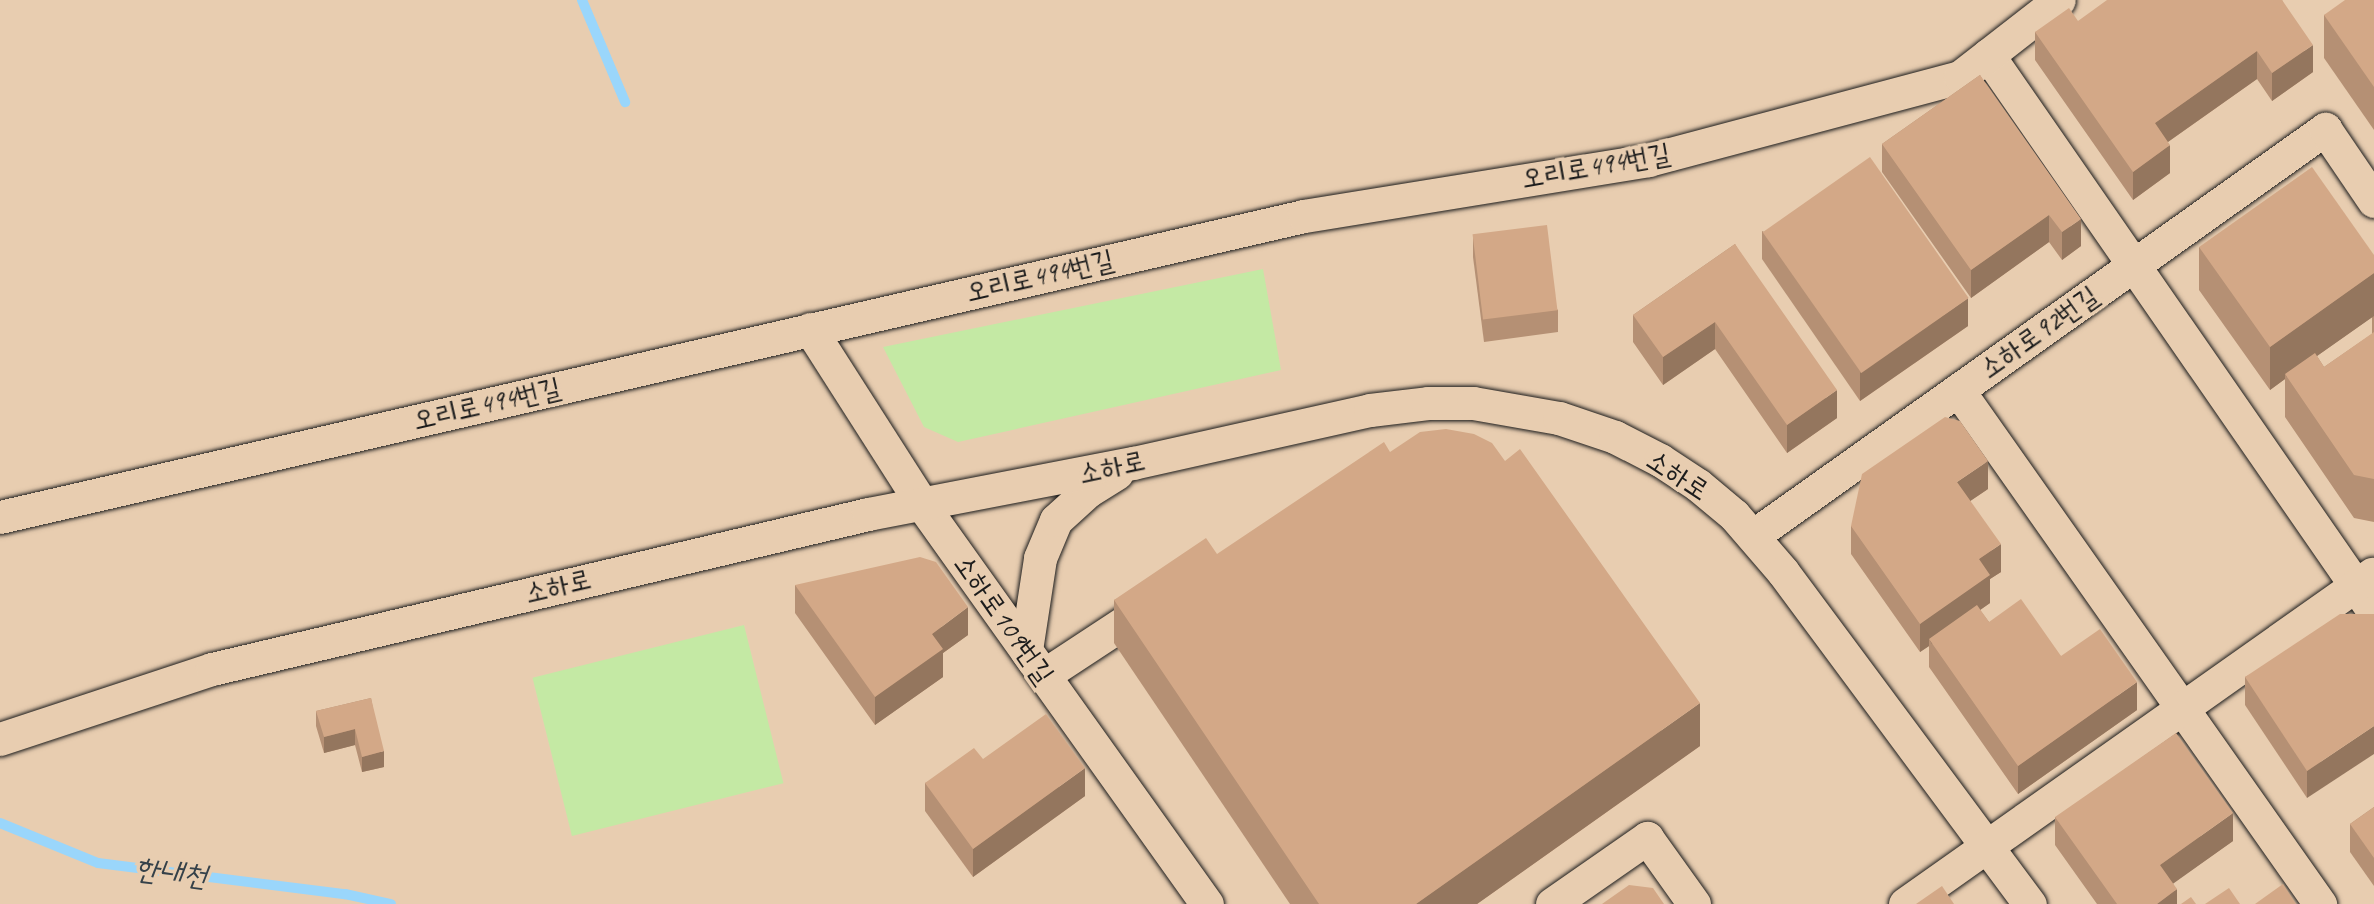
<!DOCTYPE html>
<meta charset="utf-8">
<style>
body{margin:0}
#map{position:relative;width:2374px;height:904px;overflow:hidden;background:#e8cdb0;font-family:Caveat,"Poor Story",sans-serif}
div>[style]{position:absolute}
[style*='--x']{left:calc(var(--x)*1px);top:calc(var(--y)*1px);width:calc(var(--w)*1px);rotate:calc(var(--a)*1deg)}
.green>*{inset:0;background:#c4e9a4;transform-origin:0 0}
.stream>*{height:10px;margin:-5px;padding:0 5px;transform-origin:5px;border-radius:5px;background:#9ad6fb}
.roads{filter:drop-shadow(0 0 2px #1c1c1c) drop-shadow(0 0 2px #1c1c1c)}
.minor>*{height:33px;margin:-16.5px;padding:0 16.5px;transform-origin:16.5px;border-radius:16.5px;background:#e8cdb0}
.wall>*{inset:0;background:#b59074}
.shaded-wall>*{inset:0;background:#94765e}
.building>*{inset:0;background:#d3a887;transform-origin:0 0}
span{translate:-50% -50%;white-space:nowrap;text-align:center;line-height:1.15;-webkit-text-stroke:7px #e8cdb0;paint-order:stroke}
.street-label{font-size:28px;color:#1c1c1c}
.water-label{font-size:30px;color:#354149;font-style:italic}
</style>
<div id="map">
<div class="green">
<div style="clip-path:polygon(1263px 269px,1281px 370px,958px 442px,924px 427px,883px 347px)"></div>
<div style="left:744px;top:625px;width:163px;height:218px;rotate:76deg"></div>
</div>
<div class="stream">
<div style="--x:582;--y:0;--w:111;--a:67.1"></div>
<div style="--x:0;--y:823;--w:106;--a:22.2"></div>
<div style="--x:98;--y:863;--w:249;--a:7.2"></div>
<div style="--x:345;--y:894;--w:47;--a:12.3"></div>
</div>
<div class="roads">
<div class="minor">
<div style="--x:1988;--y:55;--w:678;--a:55.28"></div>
<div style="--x:810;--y:329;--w:210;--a:57.4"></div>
<div style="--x:923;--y:506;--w:489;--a:54.5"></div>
<div style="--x:1958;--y:390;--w:629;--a:54.84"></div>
<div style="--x:0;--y:517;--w:1338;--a:-13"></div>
<div style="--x:1304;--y:216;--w:349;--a:-9.2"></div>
<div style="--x:1648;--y:160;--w:323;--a:-14.9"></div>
<div style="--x:1960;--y:77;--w:125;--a:-37.9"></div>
<div style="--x:1754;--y:535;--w:701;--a:-35.41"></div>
<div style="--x:2325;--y:129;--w:87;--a:55.8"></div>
<div style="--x:1026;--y:650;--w:93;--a:-81.3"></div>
<div style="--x:1040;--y:558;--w:41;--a:-67.2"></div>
<div style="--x:1056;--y:520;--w:43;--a:-42.2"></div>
<div style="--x:1088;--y:491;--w:34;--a:-32"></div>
<div style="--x:1044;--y:675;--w:122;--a:-33.3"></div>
<div style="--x:0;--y:739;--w:223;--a:-18.3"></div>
<div style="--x:212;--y:669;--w:674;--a:-13.29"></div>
<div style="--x:868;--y:514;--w:270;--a:-10.9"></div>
<div style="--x:1133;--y:463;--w:243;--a:-12.6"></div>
<div style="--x:1370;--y:410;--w:58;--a:-6.9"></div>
<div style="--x:1428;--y:403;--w:45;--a:0"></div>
<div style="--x:1473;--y:403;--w:87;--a:9.9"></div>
<div style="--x:1559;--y:418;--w:59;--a:18.7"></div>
<div style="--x:1615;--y:437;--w:51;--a:27.1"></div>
<div style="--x:1660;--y:460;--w:45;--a:33.3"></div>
<div style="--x:1698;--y:485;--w:47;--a:39.8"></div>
<div style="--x:1734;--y:515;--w:75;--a:49.3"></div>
<div style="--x:1783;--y:572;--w:414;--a:53.4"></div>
<div style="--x:1552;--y:904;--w:116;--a:-34.8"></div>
<div style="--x:1647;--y:838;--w:81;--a:54.5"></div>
<div style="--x:1905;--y:904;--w:572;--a:-35.25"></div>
</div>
</div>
<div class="wall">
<div style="clip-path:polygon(2282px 0,2313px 72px,2272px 101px,2257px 79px,2168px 142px,2170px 173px,2133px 200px,2035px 60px,2035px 32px,2078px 21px)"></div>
<div style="clip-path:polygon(2374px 0,2374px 130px,2324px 58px,2324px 15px)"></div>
<div style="clip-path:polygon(1980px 75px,2081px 246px,2062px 260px,2049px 242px,1971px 298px,1882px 172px,1882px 144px)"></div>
<div style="clip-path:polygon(1762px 231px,1968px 326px,1860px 401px,1762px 259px)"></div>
<div style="clip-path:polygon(1473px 235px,1558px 310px,1558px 332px,1484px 342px,1473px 257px)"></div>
<div style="clip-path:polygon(1735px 244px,1837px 418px,1787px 453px,1715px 349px,1663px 385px,1633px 342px,1633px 315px)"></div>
<div style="clip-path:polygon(evenodd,2199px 247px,2374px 255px,2374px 522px,2354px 518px,2285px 417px,2285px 379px,2270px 390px,2199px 290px,2199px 247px,2372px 317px,2372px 334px,2324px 367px,2317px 356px,2372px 317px)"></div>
<div style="clip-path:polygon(1988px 489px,1970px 501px,2001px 572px,1990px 579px,1990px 603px,1980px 610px,1989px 622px,2061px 656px,2137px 710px,2018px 794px,1929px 667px,1929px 646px,1920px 652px,1851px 554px,1851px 526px)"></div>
<div style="clip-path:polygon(1217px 554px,1700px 746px,1477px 904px,1290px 904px,1114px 643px,1114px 600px)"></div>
<div style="clip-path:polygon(795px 585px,968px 635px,943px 653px,943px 677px,875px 725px,795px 613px)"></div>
<div style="clip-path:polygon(2374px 614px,2307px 798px,2245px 705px,2245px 677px)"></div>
<div style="clip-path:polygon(371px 698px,384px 767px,362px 772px,355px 745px,324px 753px,316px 726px,316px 711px)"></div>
<div style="clip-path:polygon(983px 759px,1085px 796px,973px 877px,925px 811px,925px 783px)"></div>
<div style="clip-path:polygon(2374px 807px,2374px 886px,2350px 852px,2350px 824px)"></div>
<div style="clip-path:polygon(2055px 817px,2233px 841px,2173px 883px,2177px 904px,2097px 904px,2055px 845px)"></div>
</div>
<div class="shaded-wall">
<div style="clip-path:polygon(2313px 45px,2313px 72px,2272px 101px,2272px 73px)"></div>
<div style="clip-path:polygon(2257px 51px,2257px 79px,2155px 151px,2155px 123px)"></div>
<div style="clip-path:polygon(2170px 145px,2170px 173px,2133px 200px,2133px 172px)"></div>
<div style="clip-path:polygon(2049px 215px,2049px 242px,1971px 298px,1971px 270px)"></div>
<div style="clip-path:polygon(2081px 219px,2081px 246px,2062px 260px,2062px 232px)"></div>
<div style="clip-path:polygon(2374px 273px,2374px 316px,2287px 377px,2285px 374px,2285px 379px,2270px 390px,2270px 347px)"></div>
<div style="clip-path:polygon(1968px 298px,1968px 326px,1860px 401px,1860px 373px)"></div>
<div style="clip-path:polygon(1715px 322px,1715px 349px,1663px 385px,1663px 357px)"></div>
<div style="clip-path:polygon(1837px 390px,1837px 418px,1787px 453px,1787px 425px)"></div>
<div style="clip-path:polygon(1988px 461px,1988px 489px,1957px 510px,1957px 482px)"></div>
<div style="clip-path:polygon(2001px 544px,2001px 572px,1990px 579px,1990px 603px,1932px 644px,1929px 639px,1929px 646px,1920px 652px,1920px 624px,1979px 559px)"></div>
<div style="clip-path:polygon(968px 607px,968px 635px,943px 653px,943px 677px,875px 725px,875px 697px,932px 634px)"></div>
<div style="clip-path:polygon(2137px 682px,2137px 710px,2018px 794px,2018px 766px)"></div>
<div style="clip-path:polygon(1700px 703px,1700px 746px,1477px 904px,1416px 904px)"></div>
<div style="clip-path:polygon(2374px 726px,2374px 754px,2307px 798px,2307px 771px)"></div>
<div style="clip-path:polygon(355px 729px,355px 745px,324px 753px,324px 737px)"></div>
<div style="clip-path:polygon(384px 751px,384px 767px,362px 772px,362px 757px)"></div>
<div style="clip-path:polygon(1085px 768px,1085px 796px,973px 877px,973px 849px)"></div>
<div style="clip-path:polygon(2233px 813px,2233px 841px,2160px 893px,2160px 865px)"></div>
<div style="clip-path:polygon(2177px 889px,2177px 904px,2157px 904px)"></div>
</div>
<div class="building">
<div style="clip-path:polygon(2107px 0,2282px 0,2313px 45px,2272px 73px,2257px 51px,2155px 123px,2170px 145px,2133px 172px,2035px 32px,2069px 8px,2078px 21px)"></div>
<div style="clip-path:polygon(2345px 0,2374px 0,2374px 87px,2324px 15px)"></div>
<div style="clip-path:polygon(1980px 75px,2081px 219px,2062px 232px,2049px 215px,1971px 270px,1882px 144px)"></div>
<div style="left:1870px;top:157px;width:172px;height:131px;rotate:55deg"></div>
<div style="clip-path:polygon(2312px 167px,2374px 255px,2374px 273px,2270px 347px,2199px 247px)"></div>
<div style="left:1547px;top:225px;width:86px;height:75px;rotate:83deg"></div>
<div style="clip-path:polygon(1735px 244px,1837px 390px,1787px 425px,1715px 322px,1663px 357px,1633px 315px)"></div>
<div style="clip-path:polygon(2374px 332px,2374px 479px,2354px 475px,2285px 374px,2315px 353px,2324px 367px)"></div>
<div style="clip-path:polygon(1945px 417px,1960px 421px,1988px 461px,1957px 482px,2001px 544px,1979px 559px,1990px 575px,1920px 624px,1851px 526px,1862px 474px)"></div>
<div style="clip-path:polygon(1446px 429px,1474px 434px,1492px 443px,1505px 461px,1520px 449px,1700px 703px,1416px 904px,1319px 904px,1114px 600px,1206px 538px,1217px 554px,1384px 442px,1390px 452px,1420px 432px)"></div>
<div style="clip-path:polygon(920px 557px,936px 562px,968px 607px,932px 634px,943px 649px,875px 697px,795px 585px)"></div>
<div style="clip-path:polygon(2021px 599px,2061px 656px,2100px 629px,2137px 682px,2018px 766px,1929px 639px,1977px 605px,1989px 622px)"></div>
<div style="clip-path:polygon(2340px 614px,2374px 614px,2374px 726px,2307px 771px,2245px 677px)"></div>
<div style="clip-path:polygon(371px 698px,384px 751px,362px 757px,355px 729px,324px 737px,316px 711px)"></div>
<div style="clip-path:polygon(1046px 714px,1085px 768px,973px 849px,925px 783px,974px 748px,983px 759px)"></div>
<div style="clip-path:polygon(2176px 733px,2233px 813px,2160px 865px,2177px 889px,2157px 904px,2117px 904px,2055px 817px)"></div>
<div style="clip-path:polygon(2374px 807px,2374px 858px,2350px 824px)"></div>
<div style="clip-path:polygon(2283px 884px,2296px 904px,2255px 904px)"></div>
<div style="clip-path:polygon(1629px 885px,1653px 888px,1664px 904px,1602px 904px)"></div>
<div style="clip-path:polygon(1942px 886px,1954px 904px,1916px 904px)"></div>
<div style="clip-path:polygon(2229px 888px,2240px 904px,2205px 904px)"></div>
<div style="clip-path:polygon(2191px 897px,2196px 904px,2181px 904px)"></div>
</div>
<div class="street-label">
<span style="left:1596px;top:166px;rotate:-10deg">오리로494번길</span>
<span style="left:1040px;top:276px;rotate:-13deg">오리로494번길</span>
<span style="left:2039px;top:332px;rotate:-35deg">소하로92번길</span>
<span style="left:487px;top:404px;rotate:-13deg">오리로494번길</span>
<span style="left:1112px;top:467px;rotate:-12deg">소하로</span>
<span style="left:1678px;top:475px;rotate:33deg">소하로</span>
<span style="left:558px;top:586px;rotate:-13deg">소하로</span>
<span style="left:1004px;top:619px;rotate:55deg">소하로109번길</span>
</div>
<div class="water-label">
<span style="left:171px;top:872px;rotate:7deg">한내천</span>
</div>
</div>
